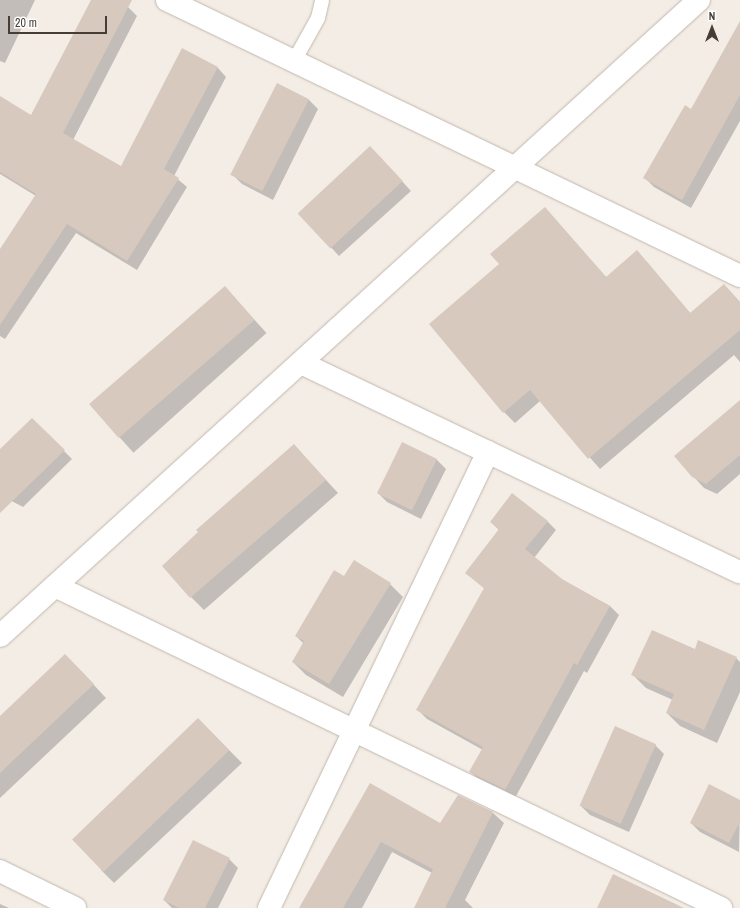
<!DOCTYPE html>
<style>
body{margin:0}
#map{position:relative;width:740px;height:908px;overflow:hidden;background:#f3ede6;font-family:"Archivo Narrow",sans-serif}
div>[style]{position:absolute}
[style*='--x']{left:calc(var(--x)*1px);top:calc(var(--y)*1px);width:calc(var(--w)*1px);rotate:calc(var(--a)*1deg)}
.shadow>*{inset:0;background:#0003;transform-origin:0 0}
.building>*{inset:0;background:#d8c9bf;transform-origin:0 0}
.roads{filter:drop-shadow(0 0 1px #c2b6ac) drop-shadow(0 0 1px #c2b6ac)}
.service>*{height:14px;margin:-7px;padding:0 7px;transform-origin:7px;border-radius:7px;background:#fff}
.minor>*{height:22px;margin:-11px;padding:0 11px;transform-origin:11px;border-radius:11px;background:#fff}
span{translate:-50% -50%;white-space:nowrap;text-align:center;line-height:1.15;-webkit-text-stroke:4px #fff;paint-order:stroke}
.north{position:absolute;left:692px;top:8px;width:40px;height:40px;-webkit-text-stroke:3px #fff;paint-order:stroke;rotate:0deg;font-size:11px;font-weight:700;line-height:16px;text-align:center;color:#463d35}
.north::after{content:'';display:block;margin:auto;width:14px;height:18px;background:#463d35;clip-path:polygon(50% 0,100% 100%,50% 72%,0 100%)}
.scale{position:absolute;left:8px;top:16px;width:99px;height:18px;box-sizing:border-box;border:2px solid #463d35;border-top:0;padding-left:5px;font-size:12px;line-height:14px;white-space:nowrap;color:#463d35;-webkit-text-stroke:3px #fff;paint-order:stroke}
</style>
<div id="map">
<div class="shadow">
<div style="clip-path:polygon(0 0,35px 0,5px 63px,0 61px)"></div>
<div style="clip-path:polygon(92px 0,114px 0,128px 7px,137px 16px,73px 140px,121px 167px,217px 67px,226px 77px,174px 176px,187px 187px,137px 270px,76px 233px,5px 339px,0 336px,0 250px,36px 196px,0 174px,0 98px,31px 116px)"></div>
<div style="clip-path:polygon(740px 23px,740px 121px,691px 208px,654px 187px,645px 178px,691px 110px)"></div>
<div style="clip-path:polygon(277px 85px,309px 100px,318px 109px,273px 200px,242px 184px,233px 175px)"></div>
<div style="clip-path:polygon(379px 156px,411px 191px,339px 256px,299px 213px)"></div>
<div style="clip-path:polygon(545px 208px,607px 278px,647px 262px,691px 314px,724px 285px,740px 302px,740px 362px,734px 355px,600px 469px,540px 401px,515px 423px,504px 412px,500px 264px)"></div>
<div style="left:225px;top:287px;width:62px;height:179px;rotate:48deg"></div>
<div style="clip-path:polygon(740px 401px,740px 474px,717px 494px,704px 488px,693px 476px)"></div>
<div style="clip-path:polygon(32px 419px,72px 459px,23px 507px,4px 497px,0 504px,0 451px)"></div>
<div style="clip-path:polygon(403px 443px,437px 460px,446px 469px,421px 519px,387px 502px,378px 493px)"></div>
<div style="clip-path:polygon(294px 445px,338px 493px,204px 610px,191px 597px)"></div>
<div style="clip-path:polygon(547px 521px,556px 530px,534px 558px,561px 580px,610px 606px,619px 615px,587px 673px,584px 671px,515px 798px,480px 781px,471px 772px,483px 750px,427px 719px,418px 710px,485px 589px,466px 573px,500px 531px,491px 522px)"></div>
<div style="clip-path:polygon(345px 577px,390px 584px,403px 597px,343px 697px,306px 675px,293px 662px,304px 644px,296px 636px)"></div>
<div style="clip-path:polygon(695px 650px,736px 658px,740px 662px,740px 692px,717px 743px,680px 726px,667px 713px,673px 700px,646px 688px,633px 675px)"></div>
<div style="clip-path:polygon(78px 668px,106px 698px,0 798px,0 717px)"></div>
<div style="clip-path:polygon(198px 719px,242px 763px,114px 883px,101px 870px)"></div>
<div style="clip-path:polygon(655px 745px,664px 754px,629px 832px,590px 815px,581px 806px)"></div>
<div style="clip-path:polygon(370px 784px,441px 824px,458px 796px,493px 813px,504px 823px,465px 900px,473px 908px,415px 908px,432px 873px,392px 852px,362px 908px,301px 908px)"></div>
<div style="clip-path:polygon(740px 801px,739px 852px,700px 832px,691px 823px)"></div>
<div style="clip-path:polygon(229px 859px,238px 868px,218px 908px,172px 908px,164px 900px)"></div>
<div style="clip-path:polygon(0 904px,9px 908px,0 908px)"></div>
</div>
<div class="building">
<div style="clip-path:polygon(91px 0,132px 0,63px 133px,121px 166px,182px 48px,218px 67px,164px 169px,179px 178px,127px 261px,67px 224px,0 325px,0 249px,36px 194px,0 172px,0 96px,31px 115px)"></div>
<div style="clip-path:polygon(740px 21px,740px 95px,682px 200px,643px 178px,685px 105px,691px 109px)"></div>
<div style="left:277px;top:83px;width:36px;height:103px;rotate:27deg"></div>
<div style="left:370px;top:146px;width:48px;height:99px;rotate:47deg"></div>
<div style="clip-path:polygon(545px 207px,606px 277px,637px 250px,690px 313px,724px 284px,740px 302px,740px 330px,588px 459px,530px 390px,503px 413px,429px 324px,499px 264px,490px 254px)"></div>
<div style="left:225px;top:286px;width:45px;height:180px;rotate:49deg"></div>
<div style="clip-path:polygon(740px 400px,740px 455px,706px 484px,692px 477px,674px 456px)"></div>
<div style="clip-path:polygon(32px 418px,65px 450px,0 513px,0 449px)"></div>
<div style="left:402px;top:442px;width:39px;height:57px;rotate:26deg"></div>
<div style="clip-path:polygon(294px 444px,326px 480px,190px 598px,162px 566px,198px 532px,196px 530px)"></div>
<div style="clip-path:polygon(512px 493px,548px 521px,525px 549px,562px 579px,610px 606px,577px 665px,574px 663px,505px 790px,469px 772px,483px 747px,416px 710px,484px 588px,465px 573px,499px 529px,490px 522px)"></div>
<div style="clip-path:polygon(354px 560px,391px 583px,329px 684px,292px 662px,304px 641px,295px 636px,334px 570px,344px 576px)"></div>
<div style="clip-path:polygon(652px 630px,695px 649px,698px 640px,737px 657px,704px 730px,666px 713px,674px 694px,631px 675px)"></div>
<div style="clip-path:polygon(65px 654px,94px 684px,0 773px,0 716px)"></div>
<div style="left:198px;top:718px;width:45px;height:175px;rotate:46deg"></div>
<div style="left:615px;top:726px;width:45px;height:87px;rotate:24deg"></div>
<div style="clip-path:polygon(370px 783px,440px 823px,458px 795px,493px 812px,445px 908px,414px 908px,433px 869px,381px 842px,343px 908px,299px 908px)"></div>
<div style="clip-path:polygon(709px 784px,740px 800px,740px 822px,729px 843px,690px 823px)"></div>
<div style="clip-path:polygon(193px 840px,230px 858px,205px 908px,179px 908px,163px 900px)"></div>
<div style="clip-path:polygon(613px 874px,684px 908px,597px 908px)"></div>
</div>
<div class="roads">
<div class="service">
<div style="--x:294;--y:61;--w:49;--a:-60.8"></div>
<div style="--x:318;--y:18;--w:18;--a:-77"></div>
</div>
<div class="minor">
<div style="--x:167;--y:0;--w:636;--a:25.72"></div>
<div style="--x:301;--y:363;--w:486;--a:25.5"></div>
<div style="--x:55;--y:586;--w:740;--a:25.8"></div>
<div style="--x:0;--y:636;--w:945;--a:-42.3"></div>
<div style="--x:0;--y:871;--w:84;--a:26.3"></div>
<div style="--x:269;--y:908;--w:506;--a:-64.35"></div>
</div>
</div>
<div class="north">N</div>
<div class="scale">20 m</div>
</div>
